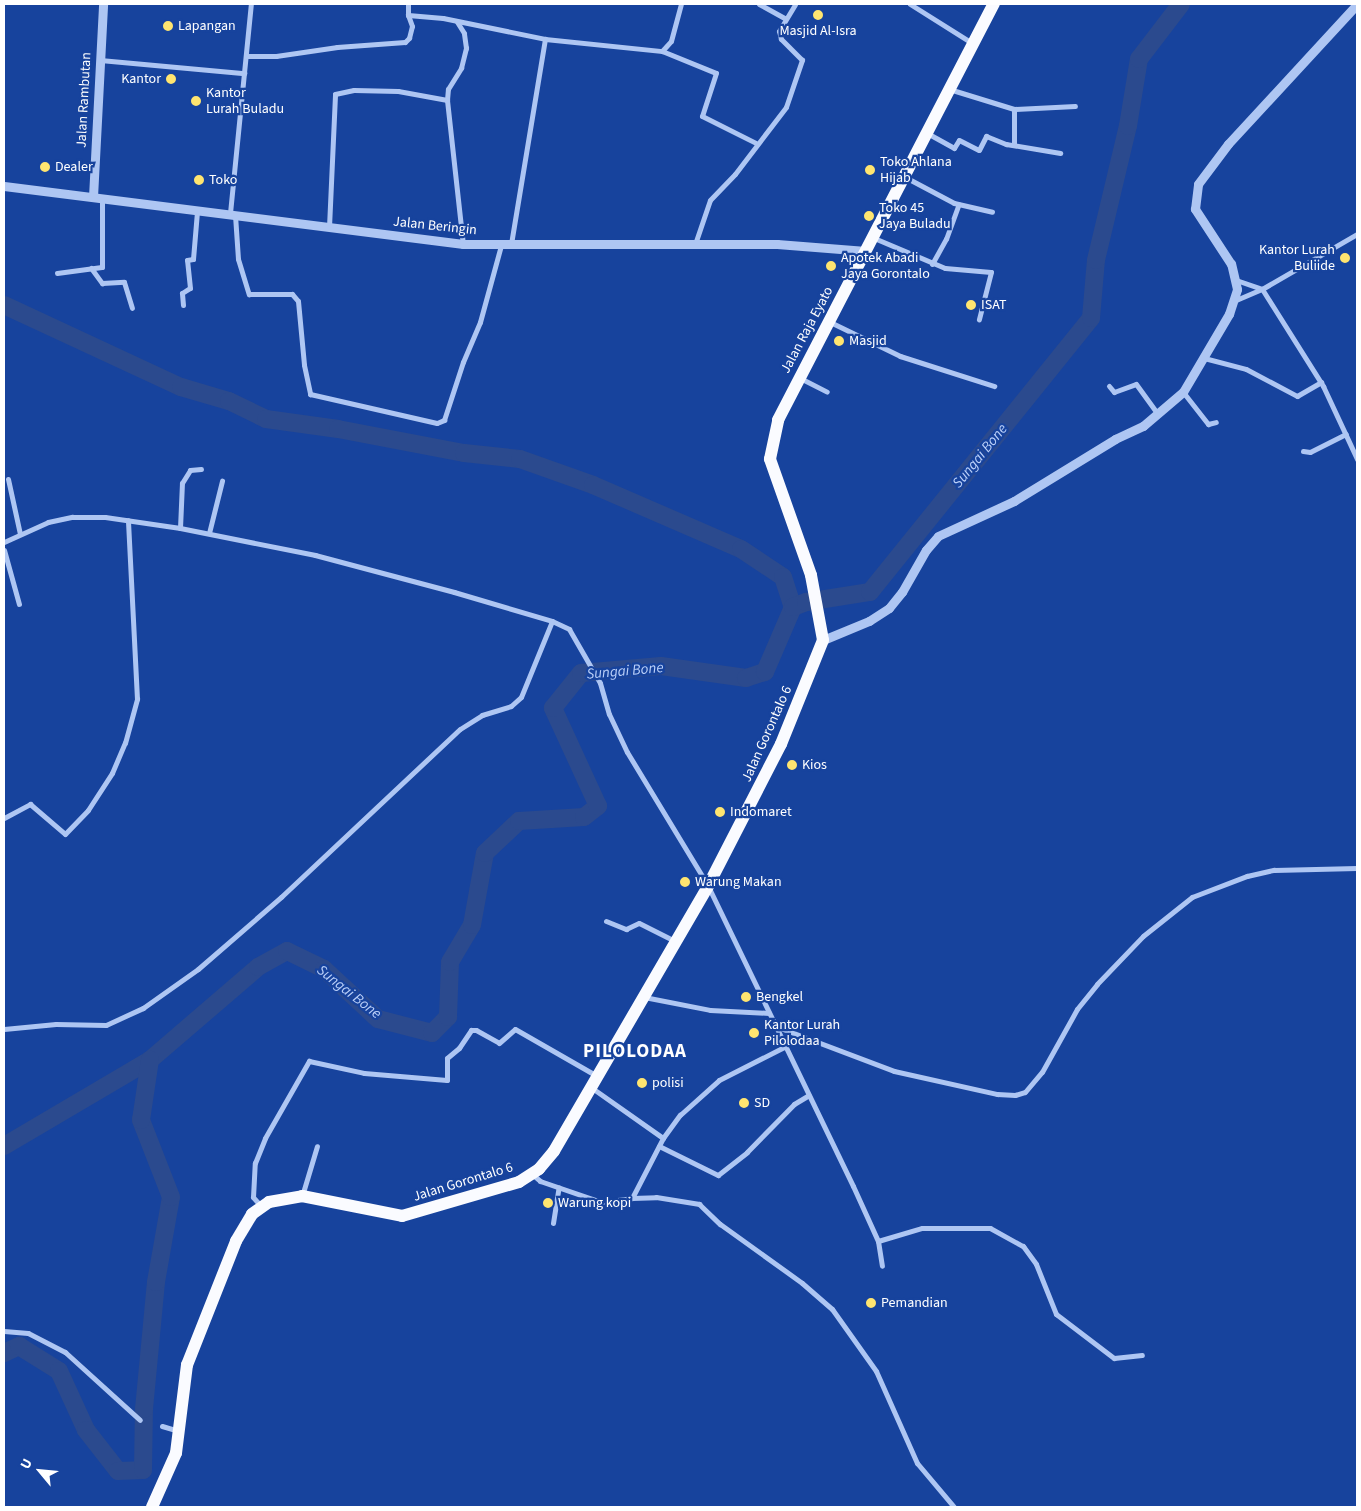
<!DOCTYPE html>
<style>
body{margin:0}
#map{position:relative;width:1361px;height:1511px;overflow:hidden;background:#17439d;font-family:"Source Sans 3",sans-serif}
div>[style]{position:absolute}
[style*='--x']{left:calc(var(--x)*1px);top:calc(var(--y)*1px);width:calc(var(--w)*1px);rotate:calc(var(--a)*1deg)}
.river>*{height:18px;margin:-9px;padding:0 9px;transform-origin:9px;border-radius:9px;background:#2b4a8e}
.minor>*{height:5px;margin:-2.5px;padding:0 2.5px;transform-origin:2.5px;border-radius:2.5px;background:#aec6f3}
.tertiary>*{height:9px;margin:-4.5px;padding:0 4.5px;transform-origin:4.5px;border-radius:4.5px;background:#aec6f3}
.primary>*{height:12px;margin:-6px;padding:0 6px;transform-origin:6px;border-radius:6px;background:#fafbff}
.dots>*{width:14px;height:14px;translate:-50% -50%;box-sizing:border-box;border:2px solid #17439d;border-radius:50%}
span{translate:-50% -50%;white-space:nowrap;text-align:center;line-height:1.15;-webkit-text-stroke:4.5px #17439d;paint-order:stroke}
.poi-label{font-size:14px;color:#fff}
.left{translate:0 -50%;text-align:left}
.right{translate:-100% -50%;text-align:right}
.street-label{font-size:14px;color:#fff}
.water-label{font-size:15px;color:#bbd0f9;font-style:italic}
.district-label{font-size:19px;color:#fff;font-weight:700;letter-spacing:1px}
.frame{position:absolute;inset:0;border:5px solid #fff;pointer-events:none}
.north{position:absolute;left:15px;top:1446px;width:50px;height:50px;-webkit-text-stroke:4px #17439d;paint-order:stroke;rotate:298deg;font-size:14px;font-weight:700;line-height:20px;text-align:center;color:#fff}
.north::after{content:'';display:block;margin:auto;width:18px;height:22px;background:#fff;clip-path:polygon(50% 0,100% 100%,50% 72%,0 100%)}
</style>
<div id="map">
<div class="river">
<div style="--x:4;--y:305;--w:195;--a:24.9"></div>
<div style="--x:181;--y:387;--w:50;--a:16.3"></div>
<div style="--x:229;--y:401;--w:41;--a:25.9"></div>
<div style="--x:266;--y:419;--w:73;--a:7.9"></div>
<div style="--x:338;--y:429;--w:128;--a:10.8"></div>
<div style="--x:464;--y:453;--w:56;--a:6.1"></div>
<div style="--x:520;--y:459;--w:77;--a:19.6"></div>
<div style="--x:593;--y:485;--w:161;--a:23.4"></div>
<div style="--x:741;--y:549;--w:50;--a:33.7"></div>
<div style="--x:783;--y:577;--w:32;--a:72"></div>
<div style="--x:4;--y:1146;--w:169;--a:-30.5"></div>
<div style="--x:150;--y:1060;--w:143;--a:-40.7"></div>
<div style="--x:258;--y:967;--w:33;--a:-29"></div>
<div style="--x:287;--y:951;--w:41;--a:25.9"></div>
<div style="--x:324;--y:969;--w:74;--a:42.8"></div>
<div style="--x:378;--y:1019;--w:56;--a:14.5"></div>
<div style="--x:432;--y:1033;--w:23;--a:-45"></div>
<div style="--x:448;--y:1017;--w:55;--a:-87.9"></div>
<div style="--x:450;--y:962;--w:43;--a:-59.3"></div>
<div style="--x:472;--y:925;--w:73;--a:-79.8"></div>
<div style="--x:485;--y:853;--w:47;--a:-43.3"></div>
<div style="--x:519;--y:821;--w:65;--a:-3.5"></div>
<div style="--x:584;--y:817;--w:18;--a:-38"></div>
<div style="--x:598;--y:806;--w:108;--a:-114.7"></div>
<div style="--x:553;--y:708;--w:45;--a:-51.3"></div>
<div style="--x:581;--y:673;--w:80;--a:-5"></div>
<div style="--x:661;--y:666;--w:86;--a:8"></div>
<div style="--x:746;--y:678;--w:20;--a:-18"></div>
<div style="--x:765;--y:672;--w:71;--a:-66.7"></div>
<div style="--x:793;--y:607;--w:14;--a:-21"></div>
<div style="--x:806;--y:602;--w:65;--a:-8.9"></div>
<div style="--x:870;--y:592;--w:352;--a:-51.1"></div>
<div style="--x:1091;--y:318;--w:58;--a:-85.1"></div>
<div style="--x:1096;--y:260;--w:138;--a:-76.6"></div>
<div style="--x:1128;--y:126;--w:68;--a:-80.7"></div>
<div style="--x:1139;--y:59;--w:69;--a:-52.6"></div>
<div style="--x:4;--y:1353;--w:17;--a:-25"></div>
<div style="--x:19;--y:1346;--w:47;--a:32"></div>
<div style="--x:59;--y:1371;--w:65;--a:65.4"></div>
<div style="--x:86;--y:1430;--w:52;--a:52"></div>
<div style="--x:118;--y:1471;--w:25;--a:-2"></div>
<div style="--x:143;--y:1470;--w:61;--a:-89.1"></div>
<div style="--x:144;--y:1409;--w:128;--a:-84.6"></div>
<div style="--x:156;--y:1282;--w:86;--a:-80"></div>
<div style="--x:171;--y:1197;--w:83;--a:-111.3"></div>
<div style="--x:141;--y:1120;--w:61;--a:-81.5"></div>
</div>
<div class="minor">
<div style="--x:408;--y:4;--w:11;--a:90"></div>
<div style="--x:408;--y:15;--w:35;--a:5"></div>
<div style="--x:443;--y:18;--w:104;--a:11.6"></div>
<div style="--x:545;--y:39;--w:118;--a:5.9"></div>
<div style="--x:662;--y:51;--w:13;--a:-48"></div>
<div style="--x:671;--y:41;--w:38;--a:-75"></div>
<div style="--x:759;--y:4;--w:29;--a:29"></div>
<div style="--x:910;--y:4;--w:73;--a:32.2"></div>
<div style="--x:662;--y:51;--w:58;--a:22.2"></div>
<div style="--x:716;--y:73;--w:45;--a:108"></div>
<div style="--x:702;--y:116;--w:60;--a:26.6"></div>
<div style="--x:246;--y:56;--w:30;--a:0"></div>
<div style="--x:276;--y:56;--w:62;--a:-8.4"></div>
<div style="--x:337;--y:47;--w:68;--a:-4.2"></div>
<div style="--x:405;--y:42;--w:6;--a:-45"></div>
<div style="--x:409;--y:38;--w:12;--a:-76"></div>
<div style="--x:412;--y:26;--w:12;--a:-110"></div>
<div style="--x:100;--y:60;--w:145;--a:5.2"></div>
<div style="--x:949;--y:89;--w:68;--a:17.1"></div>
<div style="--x:1014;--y:109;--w:61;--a:-2.8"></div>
<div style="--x:447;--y:100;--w:145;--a:83.7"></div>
<div style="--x:927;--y:133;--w:31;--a:29"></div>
<div style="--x:954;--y:148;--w:9;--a:-58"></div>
<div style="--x:959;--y:140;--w:22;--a:27"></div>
<div style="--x:979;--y:150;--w:16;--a:-63"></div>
<div style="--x:986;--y:136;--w:22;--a:22"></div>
<div style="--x:1006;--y:144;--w:55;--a:9.5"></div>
<div style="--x:1014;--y:145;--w:36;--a:-90"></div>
<div style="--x:905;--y:177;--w:55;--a:28"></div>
<div style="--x:954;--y:203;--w:39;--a:13"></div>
<div style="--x:230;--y:213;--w:210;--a:-84.3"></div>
<div style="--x:235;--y:215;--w:44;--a:86.1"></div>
<div style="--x:238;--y:259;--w:37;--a:73"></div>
<div style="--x:249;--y:294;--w:43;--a:0"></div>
<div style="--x:292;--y:294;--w:9;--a:49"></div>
<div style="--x:298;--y:301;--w:64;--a:84.6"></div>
<div style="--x:304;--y:365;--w:30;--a:78"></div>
<div style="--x:310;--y:394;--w:130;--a:12.9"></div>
<div style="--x:437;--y:423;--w:8;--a:-23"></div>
<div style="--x:444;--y:420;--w:61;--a:-71.9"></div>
<div style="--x:463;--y:362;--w:43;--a:-67"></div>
<div style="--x:480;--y:322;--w:80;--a:-74.7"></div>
<div style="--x:329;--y:227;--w:133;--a:-87.4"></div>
<div style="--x:335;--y:94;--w:19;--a:-12"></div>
<div style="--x:354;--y:90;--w:44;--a:1.3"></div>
<div style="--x:398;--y:91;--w:50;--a:10.4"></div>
<div style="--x:447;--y:100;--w:11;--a:-85"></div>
<div style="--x:448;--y:89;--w:25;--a:-58"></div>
<div style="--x:461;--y:68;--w:21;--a:-76"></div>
<div style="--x:466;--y:48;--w:15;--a:-98"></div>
<div style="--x:464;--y:33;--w:13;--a:-122"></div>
<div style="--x:874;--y:238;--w:77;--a:22.9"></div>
<div style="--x:945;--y:268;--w:46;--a:5"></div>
<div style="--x:991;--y:272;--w:49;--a:104.3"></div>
<div style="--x:511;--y:244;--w:208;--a:-80.6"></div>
<div style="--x:695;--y:244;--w:46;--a:-71.2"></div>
<div style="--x:710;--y:200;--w:36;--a:-46"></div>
<div style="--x:735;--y:174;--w:84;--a:-52.7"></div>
<div style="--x:786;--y:107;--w:50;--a:-71.2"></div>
<div style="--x:802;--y:60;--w:30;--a:-135"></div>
<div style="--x:781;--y:39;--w:8;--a:-104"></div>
<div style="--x:779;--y:31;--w:31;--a:-59"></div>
<div style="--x:932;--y:264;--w:29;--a:-61"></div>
<div style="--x:946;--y:239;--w:37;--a:-70"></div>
<div style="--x:91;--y:268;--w:19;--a:54"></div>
<div style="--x:102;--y:283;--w:22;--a:-3"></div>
<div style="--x:124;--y:282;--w:27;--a:73"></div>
<div style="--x:57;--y:273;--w:45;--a:-7.6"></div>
<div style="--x:102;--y:267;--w:68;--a:-90"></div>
<div style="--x:1236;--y:280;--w:28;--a:19"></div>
<div style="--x:1262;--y:289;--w:115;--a:57.8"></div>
<div style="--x:1323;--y:386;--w:81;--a:65"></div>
<div style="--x:1236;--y:300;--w:28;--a:-23"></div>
<div style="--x:1262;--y:289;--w:110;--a:-30.1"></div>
<div style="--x:183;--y:305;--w:12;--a:-95"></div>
<div style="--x:182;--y:293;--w:9;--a:-32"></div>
<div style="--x:190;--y:288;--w:28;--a:-96"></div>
<div style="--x:187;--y:260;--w:6;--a:-9"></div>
<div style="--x:193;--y:259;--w:48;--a:-85.2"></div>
<div style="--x:830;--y:322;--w:78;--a:25.9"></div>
<div style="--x:900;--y:356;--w:99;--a:17.7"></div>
<div style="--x:1204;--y:358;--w:43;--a:14.7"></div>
<div style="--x:1246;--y:369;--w:58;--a:27.9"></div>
<div style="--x:1297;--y:396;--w:28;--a:-30"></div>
<div style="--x:800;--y:378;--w:30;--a:27"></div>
<div style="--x:1109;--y:386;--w:8;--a:50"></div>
<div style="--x:1114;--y:392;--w:23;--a:-20"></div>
<div style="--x:1136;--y:384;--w:37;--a:54"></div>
<div style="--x:1183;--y:392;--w:41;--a:52"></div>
<div style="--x:1208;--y:424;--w:8;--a:-14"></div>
<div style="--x:1303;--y:451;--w:7;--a:8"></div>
<div style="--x:1310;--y:452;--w:40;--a:-26.6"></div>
<div style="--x:8;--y:479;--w:56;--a:77.7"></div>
<div style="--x:180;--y:528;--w:45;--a:-87.5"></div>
<div style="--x:182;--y:483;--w:15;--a:-58"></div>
<div style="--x:190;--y:470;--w:11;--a:-5"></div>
<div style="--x:209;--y:533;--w:54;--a:-76"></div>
<div style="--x:4;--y:542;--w:48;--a:-24.4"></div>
<div style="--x:48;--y:522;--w:25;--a:-12"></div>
<div style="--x:72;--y:517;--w:33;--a:0"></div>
<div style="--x:105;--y:517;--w:76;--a:8.3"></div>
<div style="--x:180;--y:528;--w:138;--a:11.3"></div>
<div style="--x:315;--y:555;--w:144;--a:14.9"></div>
<div style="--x:454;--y:592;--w:102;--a:16.5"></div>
<div style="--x:552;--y:621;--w:19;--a:25"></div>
<div style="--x:569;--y:629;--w:62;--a:60.1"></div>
<div style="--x:600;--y:683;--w:32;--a:74"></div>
<div style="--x:609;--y:714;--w:42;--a:64.7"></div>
<div style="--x:627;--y:752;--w:157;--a:58.8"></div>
<div style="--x:708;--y:886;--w:333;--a:64.2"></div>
<div style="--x:853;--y:1186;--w:60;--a:65.6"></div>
<div style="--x:878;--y:1241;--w:25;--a:81"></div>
<div style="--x:4;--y:550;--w:56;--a:74.5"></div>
<div style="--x:4;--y:818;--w:30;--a:-28"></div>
<div style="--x:30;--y:804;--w:46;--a:40.6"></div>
<div style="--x:65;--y:834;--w:33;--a:-46"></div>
<div style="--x:88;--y:810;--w:44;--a:-57"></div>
<div style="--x:112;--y:773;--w:33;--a:-67"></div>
<div style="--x:125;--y:743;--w:46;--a:-74.7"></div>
<div style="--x:137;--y:699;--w:179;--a:-92.9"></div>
<div style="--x:606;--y:921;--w:22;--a:22"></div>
<div style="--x:626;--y:929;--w:14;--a:-25"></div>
<div style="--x:639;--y:923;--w:40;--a:26.6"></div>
<div style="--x:644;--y:997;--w:67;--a:11.1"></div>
<div style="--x:710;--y:1010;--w:59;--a:2.9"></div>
<div style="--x:775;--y:1026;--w:127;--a:20.7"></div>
<div style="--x:894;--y:1071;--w:106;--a:12.6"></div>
<div style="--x:997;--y:1094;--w:18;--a:3"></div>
<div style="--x:1015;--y:1095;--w:10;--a:-17"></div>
<div style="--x:1025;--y:1092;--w:26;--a:-50"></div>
<div style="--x:1042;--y:1072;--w:72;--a:-60.9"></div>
<div style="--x:1077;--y:1009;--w:32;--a:-51"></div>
<div style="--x:1097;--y:984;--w:66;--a:-46.2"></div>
<div style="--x:1143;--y:936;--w:63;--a:-38.5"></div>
<div style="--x:1192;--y:897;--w:59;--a:-20.9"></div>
<div style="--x:1247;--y:876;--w:28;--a:-13"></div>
<div style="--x:1274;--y:870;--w:83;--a:-1.4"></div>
<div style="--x:4;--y:1029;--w:52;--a:-5.5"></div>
<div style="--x:56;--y:1024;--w:50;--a:1.1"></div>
<div style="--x:106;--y:1025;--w:41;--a:-24.7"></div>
<div style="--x:143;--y:1008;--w:67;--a:-35.3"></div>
<div style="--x:198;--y:969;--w:110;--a:-40.9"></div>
<div style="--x:281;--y:897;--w:245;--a:-43.2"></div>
<div style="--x:460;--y:729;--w:26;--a:-32"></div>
<div style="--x:482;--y:715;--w:30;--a:-17"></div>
<div style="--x:511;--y:706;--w:13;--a:-42"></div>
<div style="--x:521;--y:697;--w:82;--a:-67.8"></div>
<div style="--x:592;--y:1088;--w:87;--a:35.2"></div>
<div style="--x:659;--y:1146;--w:66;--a:26.2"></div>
<div style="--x:718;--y:1175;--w:37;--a:-38"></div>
<div style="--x:747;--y:1152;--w:67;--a:-45.6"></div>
<div style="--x:794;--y:1104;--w:17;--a:-31"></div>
<div style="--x:532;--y:1174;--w:11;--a:41"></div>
<div style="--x:540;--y:1181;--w:65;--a:19"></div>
<div style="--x:601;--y:1202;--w:31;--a:-7"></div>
<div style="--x:632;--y:1198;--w:68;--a:-62.7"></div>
<div style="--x:663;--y:1138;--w:29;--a:-54"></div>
<div style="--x:680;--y:1115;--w:52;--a:-41.9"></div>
<div style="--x:719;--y:1080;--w:73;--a:-26.9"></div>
<div style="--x:302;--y:1196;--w:52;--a:-73.3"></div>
<div style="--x:632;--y:1198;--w:24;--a:-2"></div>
<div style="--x:656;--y:1197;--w:44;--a:9.2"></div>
<div style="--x:699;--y:1204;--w:29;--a:44"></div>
<div style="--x:720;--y:1224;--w:101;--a:35.7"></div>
<div style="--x:802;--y:1283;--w:40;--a:41"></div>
<div style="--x:832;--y:1309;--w:76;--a:54.6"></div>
<div style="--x:876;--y:1371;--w:101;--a:66"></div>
<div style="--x:917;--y:1463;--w:57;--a:49.9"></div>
<div style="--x:261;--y:1206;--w:12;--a:-132"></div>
<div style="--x:253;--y:1197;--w:34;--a:-87"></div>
<div style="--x:255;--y:1163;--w:27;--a:-68"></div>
<div style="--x:265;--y:1138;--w:89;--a:-60.3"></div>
<div style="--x:309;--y:1061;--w:56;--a:12.3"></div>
<div style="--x:364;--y:1073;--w:83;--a:4.8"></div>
<div style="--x:447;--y:1080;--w:22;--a:-90"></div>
<div style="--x:447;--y:1058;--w:16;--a:-40"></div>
<div style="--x:459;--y:1048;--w:22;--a:-56"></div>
<div style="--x:471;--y:1030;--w:5;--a:0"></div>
<div style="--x:476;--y:1030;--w:26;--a:29"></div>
<div style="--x:499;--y:1043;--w:21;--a:-41"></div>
<div style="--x:515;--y:1029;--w:95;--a:29.8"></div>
<div style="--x:553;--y:1223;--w:36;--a:-81"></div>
<div style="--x:878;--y:1241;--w:46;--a:-16.5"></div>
<div style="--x:922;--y:1228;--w:68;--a:0"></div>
<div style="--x:990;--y:1228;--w:38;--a:29"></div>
<div style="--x:1023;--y:1246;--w:22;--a:54"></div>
<div style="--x:1036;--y:1264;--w:54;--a:68.2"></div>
<div style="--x:1056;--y:1314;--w:73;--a:37.2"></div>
<div style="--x:1114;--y:1358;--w:28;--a:-6"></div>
<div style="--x:4;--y:1331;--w:24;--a:5"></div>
<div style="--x:28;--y:1333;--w:42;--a:27.2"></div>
<div style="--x:65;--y:1352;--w:101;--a:42.2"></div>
<div style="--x:162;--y:1426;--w:17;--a:17"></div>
</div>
<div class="tertiary">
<div style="--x:4;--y:186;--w:463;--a:7.2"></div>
<div style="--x:463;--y:244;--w:314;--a:0"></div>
<div style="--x:777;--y:244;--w:89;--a:4.5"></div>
<div style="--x:93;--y:197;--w:193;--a:-87"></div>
<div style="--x:823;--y:640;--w:50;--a:-22.4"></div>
<div style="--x:869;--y:621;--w:24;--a:-33"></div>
<div style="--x:889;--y:608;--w:21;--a:-51"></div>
<div style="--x:902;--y:592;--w:48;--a:-60.3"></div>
<div style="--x:926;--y:550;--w:18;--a:-49"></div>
<div style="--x:938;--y:536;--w:84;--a:-24.7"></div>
<div style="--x:1014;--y:501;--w:119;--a:-31.5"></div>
<div style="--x:1115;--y:439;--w:31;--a:-25"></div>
<div style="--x:1143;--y:426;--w:52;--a:-40.4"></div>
<div style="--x:1183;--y:392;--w:91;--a:-59.5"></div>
<div style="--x:1229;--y:314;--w:26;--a:-72"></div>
<div style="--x:1237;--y:289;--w:26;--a:-103"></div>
<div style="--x:1231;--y:264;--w:66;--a:-123.2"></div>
<div style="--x:1195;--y:209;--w:25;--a:-83"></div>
<div style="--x:1198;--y:184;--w:50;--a:-53.1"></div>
<div style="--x:1228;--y:144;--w:190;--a:-47.3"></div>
</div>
<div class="primary">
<div style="--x:152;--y:1507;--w:59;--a:-66"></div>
<div style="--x:176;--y:1453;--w:89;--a:-82.9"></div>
<div style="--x:187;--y:1365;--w:133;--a:-68.4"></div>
<div style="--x:236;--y:1241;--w:31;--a:-59"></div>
<div style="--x:252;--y:1214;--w:21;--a:-35"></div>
<div style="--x:269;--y:1202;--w:34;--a:-10"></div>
<div style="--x:302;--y:1196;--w:102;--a:11.3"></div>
<div style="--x:402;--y:1216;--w:122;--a:-16.2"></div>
<div style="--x:519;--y:1182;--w:24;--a:-33"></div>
<div style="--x:539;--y:1169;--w:23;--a:-50"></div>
<div style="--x:554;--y:1151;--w:306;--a:-59.8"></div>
<div style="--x:708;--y:886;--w:160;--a:-62.8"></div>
<div style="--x:781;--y:744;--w:112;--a:-68"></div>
<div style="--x:823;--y:640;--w:66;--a:-100.5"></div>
<div style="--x:811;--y:575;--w:123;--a:-109.5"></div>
<div style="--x:770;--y:459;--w:40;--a:-78"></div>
<div style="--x:778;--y:420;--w:469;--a:-62.6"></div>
</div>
<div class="dots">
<div style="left:818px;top:15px;background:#ffe570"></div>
<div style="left:168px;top:26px;background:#ffe570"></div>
<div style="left:171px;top:79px;background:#ffe570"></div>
<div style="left:196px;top:101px;background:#ffe570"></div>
<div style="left:45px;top:167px;background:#ffe570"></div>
<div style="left:870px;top:170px;background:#ffe570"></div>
<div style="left:199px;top:180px;background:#ffe570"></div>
<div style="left:869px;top:216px;background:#ffe570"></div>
<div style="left:1345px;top:258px;background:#ffe570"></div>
<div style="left:831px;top:266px;background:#ffe570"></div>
<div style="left:971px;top:305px;background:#ffe570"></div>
<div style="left:839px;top:341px;background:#ffe570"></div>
<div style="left:792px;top:765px;background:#ffe570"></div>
<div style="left:720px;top:812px;background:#ffe570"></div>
<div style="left:685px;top:882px;background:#ffe570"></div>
<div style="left:746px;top:997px;background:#ffe570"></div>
<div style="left:754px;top:1033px;background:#ffe570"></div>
<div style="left:642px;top:1083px;background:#ffe570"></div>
<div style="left:744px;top:1103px;background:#ffe570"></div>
<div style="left:548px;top:1203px;background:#ffe570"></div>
<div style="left:871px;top:1303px;background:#ffe570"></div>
</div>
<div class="poi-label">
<span class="left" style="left:178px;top:26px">Lapangan</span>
<span style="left:818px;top:31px">Masjid Al-Isra</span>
<span class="right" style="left:161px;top:79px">Kantor</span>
<span class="left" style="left:206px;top:101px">Kantor<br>Lurah Buladu</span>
<span class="left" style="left:880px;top:170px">Toko Ahlana<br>Hijab</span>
<span class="left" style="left:55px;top:167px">Dealer</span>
<span class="left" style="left:209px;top:180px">Toko</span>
<span class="left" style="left:879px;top:216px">Toko 45<br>Jaya Buladu</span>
<span class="right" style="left:1335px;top:258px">Kantor Lurah<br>Buliide</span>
<span class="left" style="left:841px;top:266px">Apotek Abadi<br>Jaya Gorontalo</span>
<span class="left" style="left:981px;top:305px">ISAT</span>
<span class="left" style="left:849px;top:341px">Masjid</span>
<span class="left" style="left:802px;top:765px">Kios</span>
<span class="left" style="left:730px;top:812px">Indomaret</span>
<span class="left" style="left:695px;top:882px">Warung Makan</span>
<span class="left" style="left:756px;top:997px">Bengkel</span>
<span class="left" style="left:764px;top:1033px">Kantor Lurah<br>Pilolodaa</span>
<span class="left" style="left:652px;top:1083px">polisi</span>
<span class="left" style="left:754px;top:1103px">SD</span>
<span class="left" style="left:558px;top:1203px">Warung kopi</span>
<span class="left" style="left:881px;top:1303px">Pemandian</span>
</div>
<div class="street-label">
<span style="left:84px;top:100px;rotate:-87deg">Jalan Rambutan</span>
<span style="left:435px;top:226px;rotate:6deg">Jalan Beringin</span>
<span style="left:807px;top:330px;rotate:-62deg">Jalan Raja Eyato</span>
<span style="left:767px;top:734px;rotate:-66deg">Jalan Gorontalo 6</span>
<span style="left:463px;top:1182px;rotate:-17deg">Jalan Gorontalo 6</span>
</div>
<div class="water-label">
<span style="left:980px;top:456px;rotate:-51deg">Sungai Bone</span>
<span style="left:625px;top:671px;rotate:-5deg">Sungai Bone</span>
<span style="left:349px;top:992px;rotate:38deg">Sungai Bone</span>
</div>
<div class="district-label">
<span style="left:635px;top:1052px">PILOLODAA</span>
</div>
<div class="frame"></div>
<div class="north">U</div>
</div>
